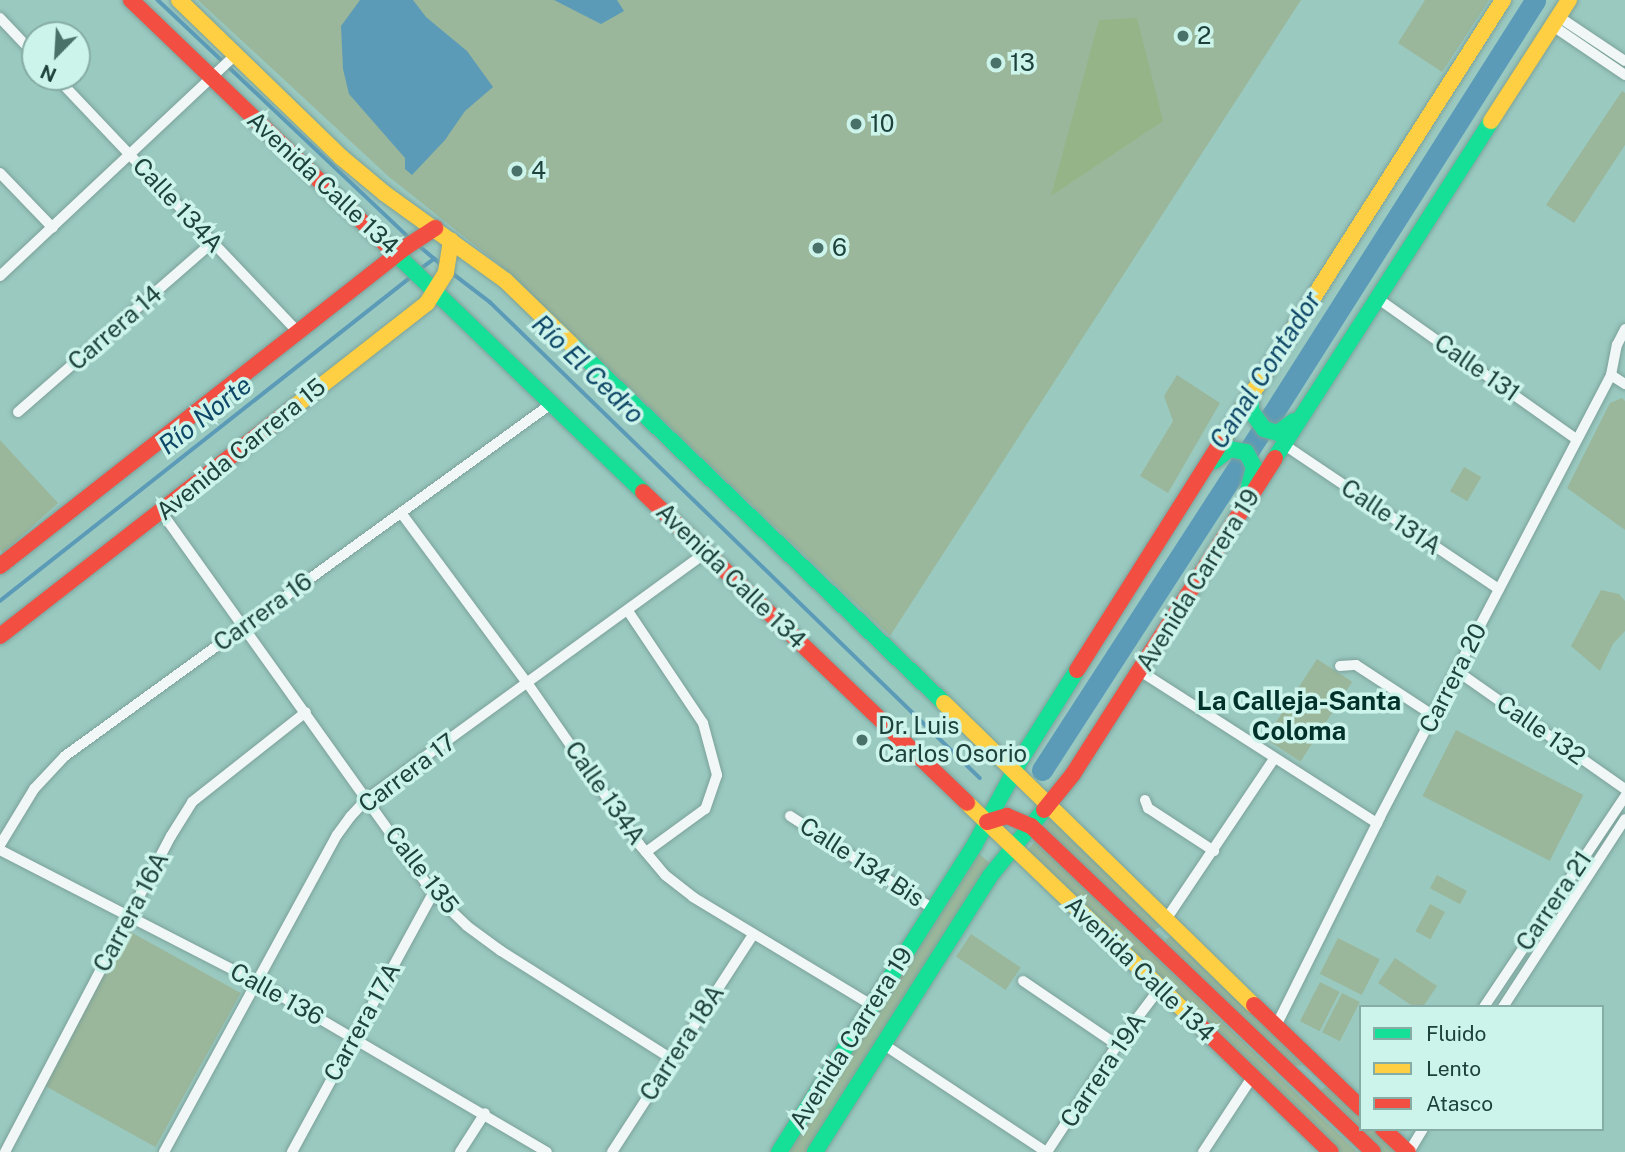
<!DOCTYPE html>
<meta charset="utf-8">
<style>
body{margin:0}
#map{position:relative;width:1625px;height:1152px;overflow:hidden;background:#9ac9c0;font-family:"Public Sans",sans-serif}
div>[style]{position:absolute}
[style*='--x']{left:calc(var(--x)*1px);top:calc(var(--y)*1px);width:calc(var(--w)*1px);rotate:calc(var(--a)*1deg)}
.green>*{inset:0;background:#9bb79b;transform-origin:0 0}
.forest>*{inset:0;background:#95b487}
.water>*{inset:0;background:#5b9bb8}
.stream>*{height:3.5px;margin:-1.75px;padding:0 1.75px;transform-origin:1.75px;border-radius:1.75px;background:#5b9bb8}
.river>*{height:21px;margin:-10.5px;padding:0 10.5px;transform-origin:10.5px;border-radius:10.5px;background:#5b9bb8}
.roads{filter:drop-shadow(0 0 2px #7ba19a) drop-shadow(0 0 2px #7ba19a)}
.street>*{height:10px;margin:-5px;padding:0 5px;transform-origin:5px;border-radius:5px;background:#f0f7f6}
.fast>*{height:16px;margin:-8px;padding:0 8px;transform-origin:8px;border-radius:8px;background:#16e098}
.slow>*{height:16px;margin:-8px;padding:0 8px;transform-origin:8px;border-radius:8px;background:#ffcf43}
.jam>*{height:16px;margin:-8px;padding:0 8px;transform-origin:8px;border-radius:8px;background:#f24e42}
.dots>*{width:19px;height:19px;translate:-50% -50%;box-sizing:border-box;border:4px solid #ccf4eb;border-radius:50%}
span{translate:-50% -50%;white-space:nowrap;text-align:center;line-height:1.15;-webkit-text-stroke:7px #ccf4eb;paint-order:stroke}
.poi-label{font-size:24px;color:#1e423b}
.left{translate:0 -50%;text-align:left}
.street-label{font-size:24px;color:#1e423b}
.water-label{font-size:26px;color:#0f4767;font-style:italic}
.neighbourhood-label{font-size:26px;color:#00322b;font-weight:700}
.legend{position:absolute;left:1359px;top:1005px;width:245px;height:126px;box-sizing:border-box;background:#ccf4eb;border:2px solid #86ada5;margin:0;padding:9px 12px;list-style:none;font-size:21px;color:#1e423b}
.legend li{display:flex;align-items:center;gap:14px;height:35px}
.legend b{width:35px;border:2px solid #86ada5}
.north{position:absolute;left:21px;top:21px;width:70px;height:70px;box-sizing:border-box;background:#ccf4eb;border:2px solid #86ada5;border-radius:50%;rotate:204deg;font-size:19px;font-weight:700;line-height:28px;text-align:center;color:#1e423b}
.north::after{content:'';display:block;margin:auto;width:24px;height:32px;background:#49716a;clip-path:polygon(50% 0,100% 100%,50% 72%,0 100%)}
</style>
<div id="map">
<div class="green">
<div style="clip-path:polygon(198px 0,1301px 0,890px 636px,501px 266px,388px 176px)"></div>
<div style="clip-path:polygon(1425px 0,1489px 0,1442px 72px,1398px 43px)"></div>
<div style="clip-path:polygon(1622px 91px,1625px 93px,1625px 145px,1574px 223px,1546px 205px)"></div>
<div style="clip-path:polygon(1177px 375px,1220px 403px,1168px 493px,1140px 476px,1173px 421px,1164px 396px)"></div>
<div style="clip-path:polygon(1622px 398px,1625px 401px,1625px 530px,1567px 488px,1610px 403px)"></div>
<div style="clip-path:polygon(0 440px,58px 503px,3px 553px,0 550px)"></div>
<div style="left:1464px;top:467px;width:20px;height:28px;rotate:30deg"></div>
<div style="clip-path:polygon(1601px 590px,1619px 594px,1625px 601px,1625px 631px,1613px 644px,1600px 671px,1571px 646px)"></div>
<div style="left:1317px;top:659px;width:42px;height:95px;rotate:33deg"></div>
<div style="left:1456px;top:730px;width:143px;height:74px;rotate:27deg"></div>
<div style="clip-path:polygon(1050px 819px,1156px 920px,1160px 927px,1151px 932px,1043px 828px)"></div>
<div style="clip-path:polygon(1035px 841px,1132px 934px,1357px 1152px,1339px 1152px,1025px 854px)"></div>
<div style="clip-path:polygon(976px 851px,991px 864px,807px 1152px,787px 1152px)"></div>
<div style="left:1437px;top:875px;width:34px;height:15px;rotate:28deg"></div>
<div style="left:1430px;top:904px;width:17px;height:31px;rotate:28deg"></div>
<div style="left:127px;top:930px;width:130px;height:176px;rotate:29deg"></div>
<div style="left:971px;top:934px;width:60px;height:27px;rotate:34deg"></div>
<div style="clip-path:polygon(1173px 935px,1306px 1065px,1291px 1066px,1165px 946px,1166px 939px)"></div>
<div style="left:1338px;top:938px;width:47px;height:40px;rotate:27deg"></div>
<div style="clip-path:polygon(1395px 958px,1437px 986px,1423px 1007px,1414px 1007px,1378px 983px)"></div>
<div style="left:1320px;top:982px;width:22px;height:44px;rotate:27deg"></div>
<div style="left:1342px;top:993px;width:20px;height:44px;rotate:27deg"></div>
<div style="clip-path:polygon(1327px 1086px,1361px 1118px,1361px 1129px,1372px 1129px,1397px 1152px,1377px 1152px,1318px 1092px)"></div>
</div>
<div class="forest">
<div style="clip-path:polygon(1137px 18px,1163px 121px,1051px 196px,1099px 20px)"></div>
</div>
<div class="water">
<div style="clip-path:polygon(360px 0,413px 0,426px 17px,467px 51px,493px 87px,465px 111px,445px 140px,412px 175px,405px 169px,405px 158px,349px 94px,343px 69px,341px 26px)"></div>
<div style="clip-path:polygon(554px 0,617px 0,624px 11px,601px 24px)"></div>
</div>
<div class="stream">
<div style="--x:158;--y:0;--w:348;--a:43.4"></div>
<div style="--x:417;--y:244;--w:34;--a:40"></div>
<div style="--x:419;--y:270;--w:19;--a:-36"></div>
<div style="--x:452;--y:273;--w:48;--a:37.3"></div>
<div style="--x:490;--y:302;--w:683;--a:44.17"></div>
<div style="--x:0;--y:601;--w:523;--a:-38.25"></div>
</div>
<div class="river">
<div style="--x:1042;--y:770;--w:423;--a:-57.1"></div>
<div style="--x:1272;--y:415;--w:491;--a:-57.6"></div>
</div>
<div class="roads">
<div class="street">
<div style="--x:1559;--y:17;--w:79;--a:33.7"></div>
<div style="--x:0;--y:18;--w:51;--a:46.6"></div>
<div style="--x:1553;--y:26;--w:87;--a:34.2"></div>
<div style="--x:56;--y:77;--w:353;--a:46.5"></div>
<div style="--x:0;--y:173;--w:76;--a:46.1"></div>
<div style="--x:0;--y:276;--w:323;--a:-43.2"></div>
<div style="--x:1377;--y:298;--w:244;--a:35.3"></div>
<div style="--x:1611;--y:375;--w:17;--a:33"></div>
<div style="--x:18;--y:412;--w:259;--a:-41.1"></div>
<div style="--x:1283;--y:444;--w:260;--a:33.9"></div>
<div style="--x:162;--y:513;--w:467;--a:54.5"></div>
<div style="--x:433;--y:893;--w:47;--a:44.1"></div>
<div style="--x:467;--y:926;--w:42;--a:36.3"></div>
<div style="--x:501;--y:951;--w:202;--a:32.3"></div>
<div style="--x:402;--y:514;--w:212;--a:53.5"></div>
<div style="--x:528;--y:684;--w:195;--a:55.2"></div>
<div style="--x:639;--y:844;--w:40;--a:50"></div>
<div style="--x:665;--y:875;--w:36;--a:38"></div>
<div style="--x:693;--y:897;--w:208;--a:31.2"></div>
<div style="--x:628;--y:611;--w:135;--a:56.2"></div>
<div style="--x:703;--y:723;--w:54;--a:74.9"></div>
<div style="--x:717;--y:775;--w:36;--a:109"></div>
<div style="--x:705;--y:809;--w:73;--a:143.9"></div>
<div style="--x:1340;--y:666;--w:16;--a:-4"></div>
<div style="--x:1356;--y:665;--w:93;--a:33.2"></div>
<div style="--x:1140;--y:671;--w:282;--a:32.7"></div>
<div style="--x:1457;--y:671;--w:205;--a:35.1"></div>
<div style="--x:1145;--y:800;--w:9;--a:69"></div>
<div style="--x:1148;--y:808;--w:79;--a:33.1"></div>
<div style="--x:790;--y:816;--w:171;--a:33"></div>
<div style="--x:0;--y:845;--w:66;--a:-58.7"></div>
<div style="--x:34;--y:789;--w:45;--a:-46.8"></div>
<div style="--x:65;--y:756;--w:600;--a:-35.92"></div>
<div style="--x:0;--y:850;--w:289;--a:27.2"></div>
<div style="--x:257;--y:982;--w:336;--a:30.4"></div>
<div style="--x:1167;--y:918;--w:192;--a:-56.1"></div>
<div style="--x:1023;--y:981;--w:114;--a:34.2"></div>
<div style="--x:1484;--y:1007;--w:254;--a:-56.2"></div>
<div style="--x:1503;--y:1007;--w:224;--a:-57"></div>
<div style="--x:1276;--y:1026;--w:233;--a:-63.5"></div>
<div style="--x:1380;--y:817;--w:499;--a:-62.4"></div>
<div style="--x:1611;--y:375;--w:31;--a:-79"></div>
<div style="--x:1617;--y:345;--w:18;--a:-63"></div>
<div style="--x:883;--y:1044;--w:196;--a:33.5"></div>
<div style="--x:5;--y:1152;--w:357;--a:-62.3"></div>
<div style="--x:171;--y:836;--w:40;--a:-58"></div>
<div style="--x:192;--y:802;--w:145;--a:-38.3"></div>
<div style="--x:164;--y:1152;--w:361;--a:-61.4"></div>
<div style="--x:337;--y:835;--w:22;--a:-54"></div>
<div style="--x:350;--y:817;--w:26;--a:-47"></div>
<div style="--x:368;--y:798;--w:418;--a:-36"></div>
<div style="--x:292;--y:1152;--w:295;--a:-61.4"></div>
<div style="--x:460;--y:1152;--w:46;--a:-57.3"></div>
<div style="--x:612;--y:1152;--w:259;--a:-57"></div>
<div style="--x:1047;--y:1152;--w:128;--a:-56.8"></div>
<div style="--x:1117;--y:1045;--w:71;--a:-53"></div>
<div style="--x:1203;--y:1152;--w:91;--a:-56.7"></div>
<div style="--x:1409;--y:1152;--w:27;--a:-59"></div>
</div>
<div class="fast">
<div style="--x:394;--y:252;--w:346;--a:43.9"></div>
<div style="--x:571;--y:344;--w:518;--a:43.9"></div>
<div style="--x:1251;--y:395;--w:16;--a:90"></div>
<div style="--x:1251;--y:411;--w:22;--a:54"></div>
<div style="--x:1264;--y:429;--w:15;--a:16"></div>
<div style="--x:1278;--y:433;--w:20;--a:-37"></div>
<div style="--x:1275;--y:458;--w:400;--a:-57.3"></div>
<div style="--x:1214;--y:461;--w:20;--a:-37"></div>
<div style="--x:1230;--y:449;--w:16;--a:11"></div>
<div style="--x:1246;--y:452;--w:17;--a:62"></div>
<div style="--x:1254;--y:467;--w:25;--a:104"></div>
<div style="--x:779;--y:1152;--w:365;--a:-57.5"></div>
<div style="--x:975;--y:844;--w:97;--a:-61.6"></div>
<div style="--x:1021;--y:759;--w:105;--a:-57.8"></div>
<div style="--x:815;--y:1152;--w:327;--a:-57.6"></div>
<div style="--x:990;--y:876;--w:85;--a:-50.7"></div>
</div>
<div class="slow">
<div style="--x:179;--y:0;--w:226;--a:44.1"></div>
<div style="--x:341;--y:157;--w:56;--a:39.9"></div>
<div style="--x:384;--y:193;--w:150;--a:35.8"></div>
<div style="--x:506;--y:281;--w:91;--a:44.1"></div>
<div style="--x:1491;--y:121;--w:144;--a:-57.2"></div>
<div style="--x:294;--y:407;--w:169;--a:-38"></div>
<div style="--x:427;--y:303;--w:36;--a:-58"></div>
<div style="--x:446;--y:272;--w:32;--a:-81"></div>
<div style="--x:1220;--y:444;--w:527;--a:-57.49"></div>
<div style="--x:944;--y:703;--w:433;--a:44.3"></div>
<div style="--x:967;--y:803;--w:310;--a:43.7"></div>
</div>
<div class="jam">
<div style="--x:131;--y:0;--w:364;--a:43.8"></div>
<div style="--x:643;--y:492;--w:449;--a:43.8"></div>
<div style="--x:0;--y:566;--w:516;--a:-38.16"></div>
<div style="--x:406;--y:247;--w:35;--a:-33"></div>
<div style="--x:0;--y:636;--w:373;--a:-37.9"></div>
<div style="--x:1077;--y:670;--w:267;--a:-57.7"></div>
<div style="--x:1044;--y:810;--w:46;--a:-51.1"></div>
<div style="--x:1073;--y:774;--w:375;--a:-57.4"></div>
<div style="--x:987;--y:822;--w:21;--a:-17"></div>
<div style="--x:1007;--y:816;--w:26;--a:23"></div>
<div style="--x:1031;--y:826;--w:472;--a:43.6"></div>
<div style="--x:1254;--y:1005;--w:149;--a:43.9"></div>
<div style="--x:1191;--y:1017;--w:194;--a:44"></div>
<div style="--x:1383;--y:1129;--w:34;--a:43"></div>
</div>
</div>
<div class="dots">
<div style="left:1183px;top:36px;background:#49716a"></div>
<div style="left:996px;top:63px;background:#49716a"></div>
<div style="left:856px;top:124px;background:#49716a"></div>
<div style="left:517px;top:171px;background:#49716a"></div>
<div style="left:818px;top:248px;background:#49716a"></div>
<div style="left:862px;top:740px;background:#49716a"></div>
</div>
<div class="poi-label">
<span class="left" style="left:1197px;top:36px">2</span>
<span class="left" style="left:1010px;top:63px">13</span>
<span class="left" style="left:870px;top:124px">10</span>
<span class="left" style="left:531px;top:171px">4</span>
<span class="left" style="left:832px;top:248px">6</span>
<span class="left" style="left:878px;top:740px">Dr. Luis<br>Carlos Osorio</span>
</div>
<div class="street-label">
<span style="left:323px;top:183px;rotate:43deg">Avenida Calle 134</span>
<span style="left:178px;top:205px;rotate:47deg">Calle 134A</span>
<span style="left:115px;top:328px;rotate:-41deg">Carrera 14</span>
<span style="left:1477px;top:368px;rotate:35deg">Calle 131</span>
<span style="left:241px;top:449px;rotate:-39deg">Avenida Carrera 15</span>
<span style="left:1391px;top:517px;rotate:34deg">Calle 131A</span>
<span style="left:731px;top:576px;rotate:44deg">Avenida Calle 134</span>
<span style="left:1198px;top:580px;rotate:-58deg">Avenida Carrera 19</span>
<span style="left:263px;top:612px;rotate:-36deg">Carrera 16</span>
<span style="left:1453px;top:678px;rotate:-63deg">Carrera 20</span>
<span style="left:1541px;top:730px;rotate:35deg">Calle 132</span>
<span style="left:407px;top:773px;rotate:-37deg">Carrera 17</span>
<span style="left:605px;top:793px;rotate:55deg">Calle 134A</span>
<span style="left:862px;top:862px;rotate:33deg">Calle 134 Bis</span>
<span style="left:422px;top:870px;rotate:52deg">Calle 135</span>
<span style="left:1554px;top:901px;rotate:-56deg">Carrera 21</span>
<span style="left:131px;top:912px;rotate:-62deg">Carrera 16A</span>
<span style="left:1140px;top:969px;rotate:44deg">Avenida Calle 134</span>
<span style="left:277px;top:994px;rotate:29deg">Calle 136</span>
<span style="left:362px;top:1022px;rotate:-61deg">Carrera 17A</span>
<span style="left:851px;top:1038px;rotate:-58deg">Avenida Carrera 19</span>
<span style="left:682px;top:1043px;rotate:-57deg">Carrera 18A</span>
<span style="left:1103px;top:1070px;rotate:-56deg">Carrera 19A</span>
</div>
<div class="water-label">
<span style="left:588px;top:369px;rotate:44deg">Río El Cedro</span>
<span style="left:1265px;top:370px;rotate:-57deg">Canal Contador</span>
<span style="left:205px;top:415px;rotate:-38deg">Río Norte</span>
</div>
<div class="neighbourhood-label">
<span style="left:1299px;top:716px">La Calleja-Santa<br>Coloma</span>
</div>
<ul class="legend">
<li><b style="height:9px;background:#16e098"></b>Fluido</li>
<li><b style="height:9px;background:#ffcf43"></b>Lento</li>
<li><b style="height:9px;background:#f24e42"></b>Atasco</li>
</ul>
<div class="north">N</div>
</div>
